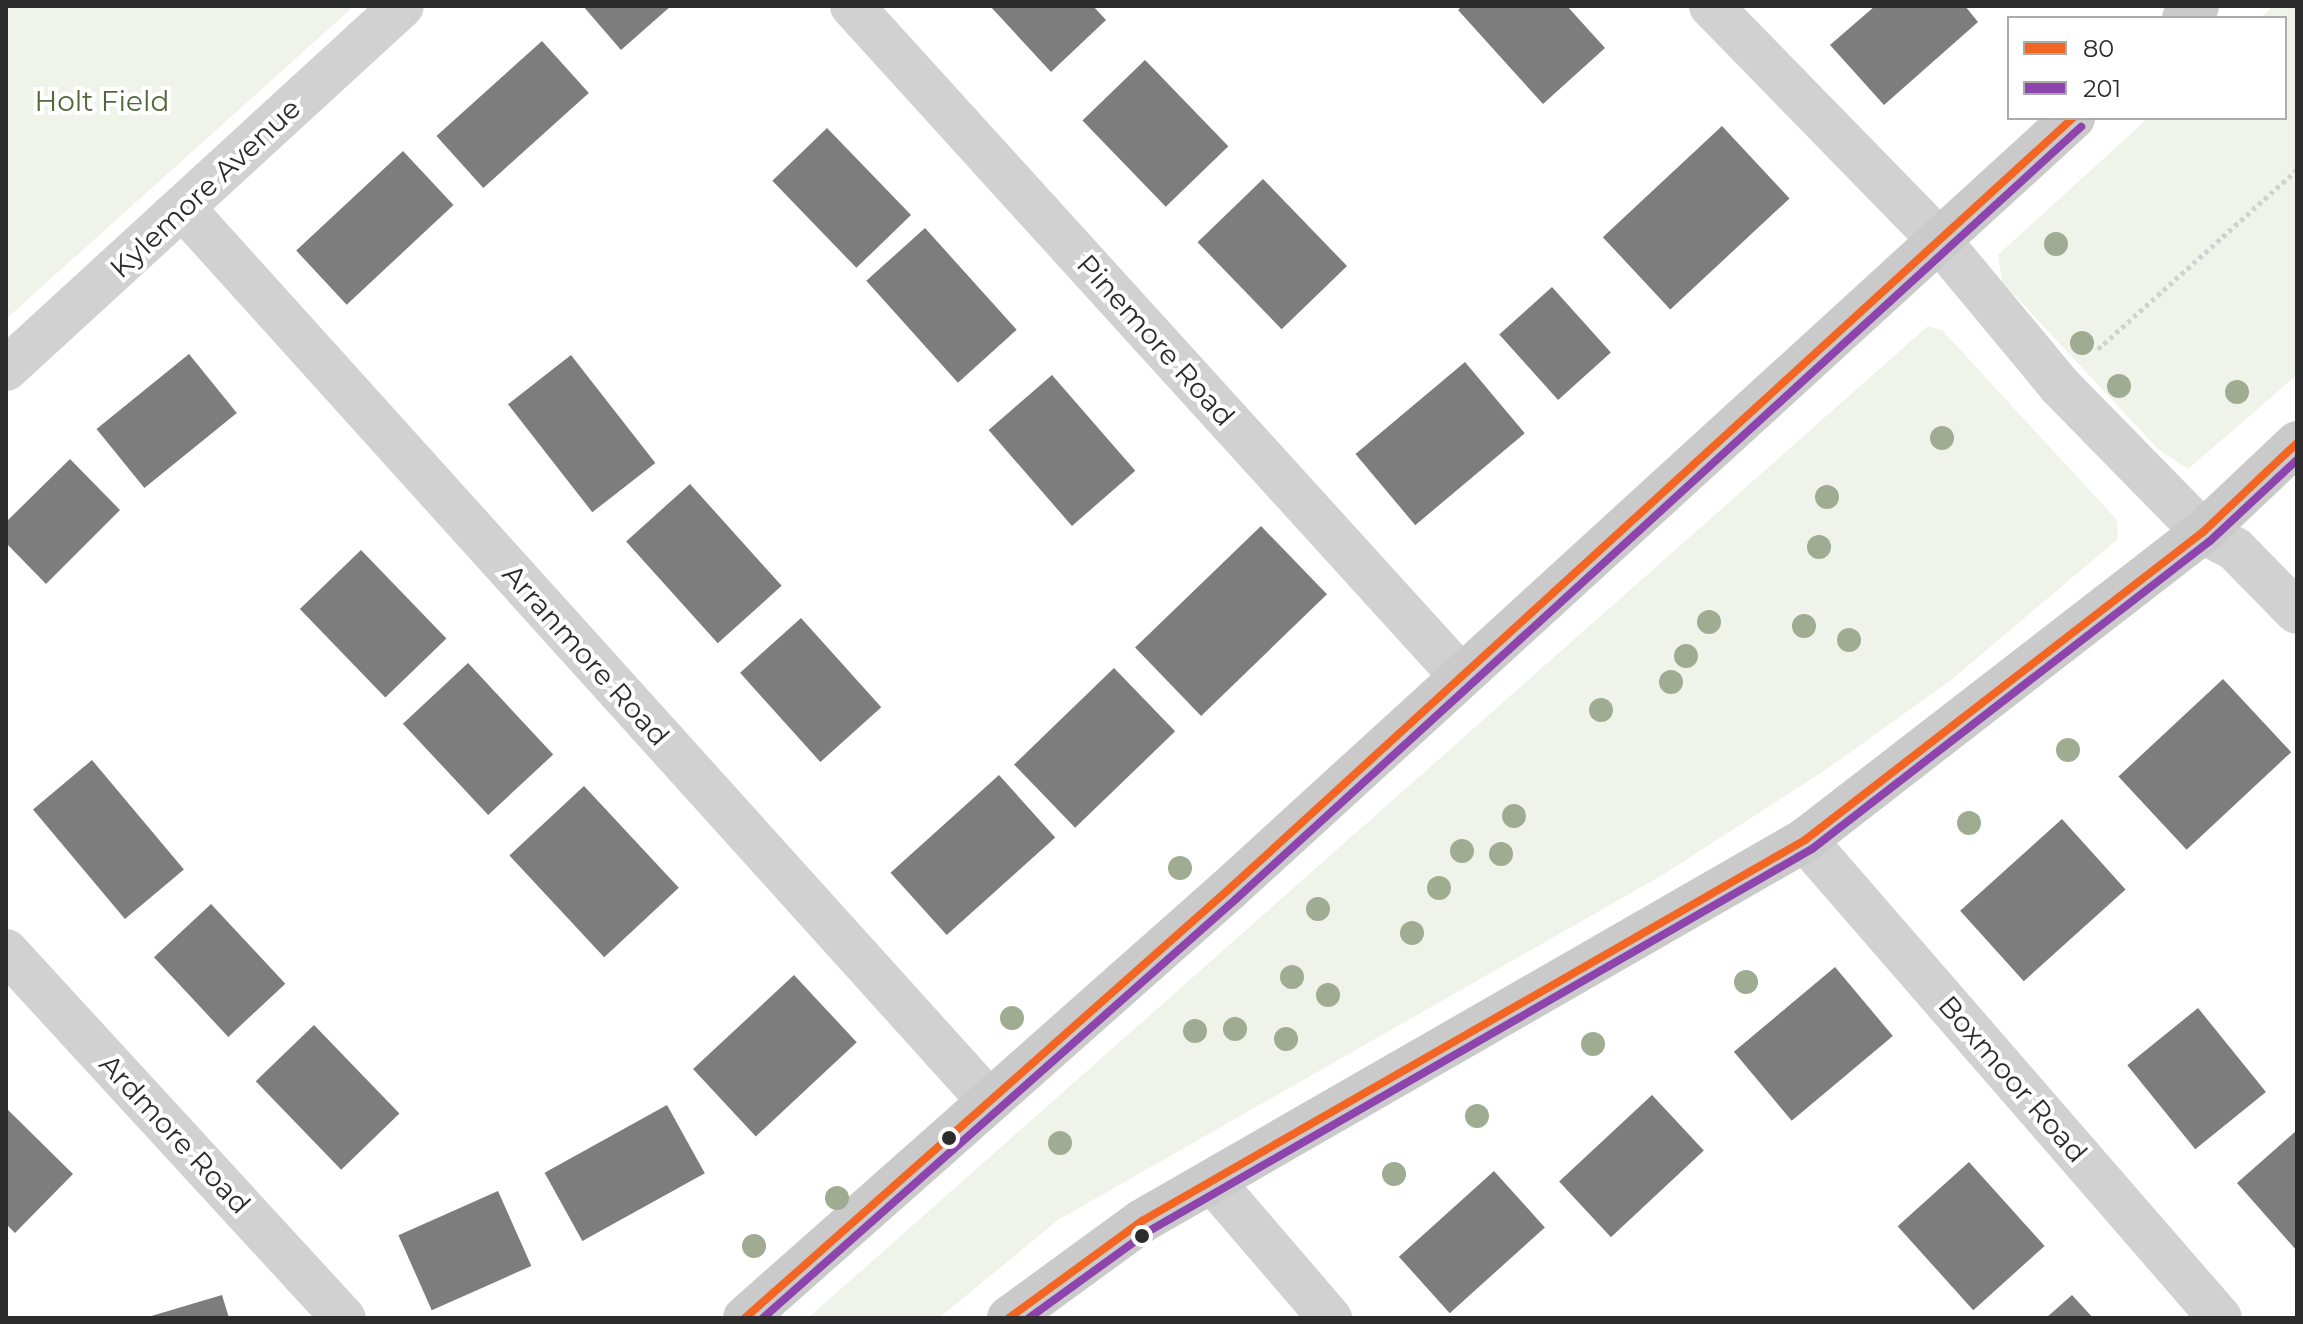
<!DOCTYPE html>
<style>
body{margin:0}
#map{position:relative;width:2303px;height:1324px;overflow:hidden;background:#fff;font-family:Montserrat,sans-serif}
div>[style]{position:absolute}
[style*='--x']{left:calc(var(--x)*1px);top:calc(var(--y)*1px);width:calc(var(--w)*1px);rotate:calc(var(--a)*1deg)}
.green>*{inset:0;background:#f0f3ea}
.building>*{inset:0;background:#7d7d7d;transform-origin:0 0}
.path>*{height:5px;margin-top:-2.5px;transform-origin:0;background:repeating-linear-gradient(90deg,#d1d1d1 0 4px,transparent 0 8px)}
.street>*{height:44px;margin:-22px;padding:0 22px;transform-origin:22px;border-radius:22px;background:#d1d1d1}
.secondary>*{height:44px;margin:-22px;padding:0 22px;transform-origin:22px;border-radius:22px;background:#cacaca}
.bus-1>*{height:8px;margin:-4px;padding:0 4px;transform-origin:4px;border-radius:4px;background:#f26522}
.bus-2>*{height:8px;margin:-4px;padding:0 4px;transform-origin:4px;border-radius:4px;background:#8e44ad}
.trees>*{width:24px;height:24px;margin:-12px;border-radius:50%;background:#a0ac92}
.dots>*{width:22px;height:22px;translate:-50% -50%;box-sizing:border-box;border:4px solid #fff;border-radius:50%}
span{translate:-50% -50%;white-space:nowrap;text-align:center;line-height:1.15;-webkit-text-stroke:8px #fff;paint-order:stroke}
.park-label{font-size:28px;color:#536839}
.street-label{font-size:28px;color:#2c2c2c}
.frame{position:absolute;inset:0;border:8px solid #2c2c2c;pointer-events:none}
.legend{position:absolute;left:2007px;top:16px;width:280px;height:104px;box-sizing:border-box;background:#fff;border:2px solid #ababab;margin:0;padding:10px 14px;list-style:none;font-size:24px;color:#2c2c2c}
.legend li{display:flex;align-items:center;gap:16px;height:40px}
.legend b{width:40px;border:2px solid #ababab}
</style>
<div id="map">
<div class="green">
<div style="clip-path:polygon(6px 6px,354px 6px,6px 319px)"></div>
<div style="clip-path:polygon(2273px 6px,2297px 6px,2297px 375px,2188px 469px,2158px 449px,2002px 282px,1998px 255px,2148px 118px,2285px 118px,2285px 18px,2260px 18px)"></div>
<div style="clip-path:polygon(1928px 326px,1942px 330px,2117px 520px,2118px 539px,1951px 680px,1827px 769px,1664px 874px,1058px 1220px,939px 1318px,808px 1318px)"></div>
</div>
<div class="building">
<div style="clip-path:polygon(583px 6px,671px 6px,621px 50px)"></div>
<div style="clip-path:polygon(990px 6px,1093px 6px,1106px 20px,1051px 72px)"></div>
<div style="clip-path:polygon(1462px 6px,1567px 6px,1605px 48px,1543px 104px,1458px 10px)"></div>
<div style="clip-path:polygon(1875px 6px,1965px 6px,1978px 22px,1884px 105px,1830px 45px)"></div>
<div style="left:542px;top:41px;width:70px;height:142px;rotate:48deg"></div>
<div style="left:1145px;top:60px;width:120px;height:87px;rotate:46deg"></div>
<div style="left:1722px;top:126px;width:99px;height:163px;rotate:47deg"></div>
<div style="left:827px;top:128px;width:121px;height:76px;rotate:46deg"></div>
<div style="left:403px;top:151px;width:74px;height:146px;rotate:47deg"></div>
<div style="left:1263px;top:179px;width:121px;height:91px;rotate:46deg"></div>
<div style="left:925px;top:228px;width:137px;height:79px;rotate:48deg"></div>
<div style="left:1552px;top:287px;width:88px;height:71px;rotate:48deg"></div>
<div style="left:189px;top:354px;width:76px;height:119px;rotate:51deg"></div>
<div style="left:571px;top:355px;width:137px;height:80px;rotate:52deg"></div>
<div style="left:1465px;top:362px;width:93px;height:143px;rotate:50deg"></div>
<div style="left:1052px;top:375px;width:127px;height:84px;rotate:49deg"></div>
<div style="clip-path:polygon(70px 459px,120px 510px,46px 584px,6px 543px,6px 522px)"></div>
<div style="left:690px;top:484px;width:137px;height:86px;rotate:48deg"></div>
<div style="left:1261px;top:526px;width:95px;height:175px;rotate:46deg"></div>
<div style="left:361px;top:550px;width:123px;height:85px;rotate:46deg"></div>
<div style="left:801px;top:618px;width:120px;height:82px;rotate:48deg"></div>
<div style="left:468px;top:663px;width:125px;height:89px;rotate:47deg"></div>
<div style="left:1114px;top:668px;width:88px;height:139px;rotate:46deg"></div>
<div style="left:2223px;top:679px;width:100px;height:143px;rotate:47deg"></div>
<div style="left:92px;top:760px;width:143px;height:77px;rotate:50deg"></div>
<div style="left:999px;top:775px;width:84px;height:146px;rotate:48deg"></div>
<div style="left:584px;top:786px;width:139px;height:102px;rotate:47deg"></div>
<div style="left:2062px;top:819px;width:95px;height:137px;rotate:48deg"></div>
<div style="left:211px;top:904px;width:109px;height:78px;rotate:47deg"></div>
<div style="left:1835px;top:967px;width:90px;height:132px;rotate:50deg"></div>
<div style="left:794px;top:975px;width:92px;height:138px;rotate:47deg"></div>
<div style="left:2198px;top:1008px;width:108px;height:91px;rotate:51deg"></div>
<div style="left:314px;top:1025px;width:123px;height:81px;rotate:46deg"></div>
<div style="left:1652px;top:1095px;width:76px;height:127px;rotate:47deg"></div>
<div style="left:667px;top:1105px;width:78px;height:140px;rotate:61deg"></div>
<div style="clip-path:polygon(6px 1108px,73px 1174px,15px 1233px,6px 1224px)"></div>
<div style="clip-path:polygon(2297px 1130px,2297px 1251px,2237px 1183px)"></div>
<div style="left:1969px;top:1162px;width:113px;height:96px;rotate:48deg"></div>
<div style="left:1494px;top:1171px;width:76px;height:128px;rotate:48deg"></div>
<div style="left:498px;top:1191px;width:82px;height:109px;rotate:66deg"></div>
<div style="clip-path:polygon(222px 1295px,229px 1318px,148px 1318px,148px 1317px)"></div>
<div style="clip-path:polygon(2072px 1295px,2093px 1318px,2046px 1318px)"></div>
</div>
<div class="path">
<div style="--x:2098;--y:349;--w:268;--a:-42"></div>
</div>
<div class="street">
<div style="--x:852;--y:6;--w:903;--a:47.74"></div>
<div style="--x:1711;--y:6;--w:325;--a:45.7"></div>
<div style="--x:1938;--y:239;--w:190;--a:50.3"></div>
<div style="--x:2059;--y:385;--w:206;--a:45.6"></div>
<div style="--x:2203;--y:532;--w:36;--a:28"></div>
<div style="--x:2235;--y:549;--w:88;--a:45.5"></div>
<div style="--x:183;--y:208;--w:1203;--a:47.93"></div>
<div style="--x:6;--y:369;--w:537;--a:-42.51"></div>
<div style="--x:1805;--y:840;--w:633;--a:49.04"></div>
<div style="--x:6;--y:951;--w:499;--a:47.4"></div>
<div style="--x:1212;--y:1181;--w:181;--a:49.3"></div>
</div>
<div class="secondary">
<div style="--x:2184;--y:18;--w:18;--a:-43"></div>
<div style="--x:745;--y:1318;--w:645;--a:-41.55"></div>
<div style="--x:1228;--y:890;--w:1145;--a:-42.42"></div>
<div style="--x:1009;--y:1318;--w:165;--a:-36.1"></div>
<div style="--x:1142;--y:1221;--w:765;--a:-29.88"></div>
<div style="--x:1805;--y:840;--w:503;--a:-37.74"></div>
<div style="--x:2203;--y:532;--w:129;--a:-43.4"></div>
</div>
<div class="bus-1">
<div style="--x:745;--y:1318;--w:645;--a:-41.55"></div>
<div style="--x:1228;--y:890;--w:1145;--a:-42.42"></div>
<div style="--x:1009;--y:1318;--w:165;--a:-36.1"></div>
<div style="--x:1142;--y:1221;--w:765;--a:-29.88"></div>
<div style="--x:1805;--y:840;--w:503;--a:-37.74"></div>
<div style="--x:2203;--y:532;--w:129;--a:-43.4"></div>
</div>
<div class="bus-2">
<div style="--x:763;--y:1318;--w:632;--a:-41.54"></div>
<div style="--x:1236;--y:899;--w:1145;--a:-42.42"></div>
<div style="--x:1029;--y:1318;--w:148;--a:-35.9"></div>
<div style="--x:1149;--y:1231;--w:765;--a:-29.95"></div>
<div style="--x:1812;--y:849;--w:503;--a:-37.74"></div>
<div style="--x:2210;--y:541;--w:119;--a:-43"></div>
</div>
<div class="trees">
<div style="left:2056px;top:244px"></div>
<div style="left:2082px;top:343px"></div>
<div style="left:2119px;top:386px"></div>
<div style="left:2237px;top:392px"></div>
<div style="left:1942px;top:438px"></div>
<div style="left:1827px;top:497px"></div>
<div style="left:1819px;top:547px"></div>
<div style="left:1709px;top:622px"></div>
<div style="left:1804px;top:626px"></div>
<div style="left:1849px;top:640px"></div>
<div style="left:1686px;top:656px"></div>
<div style="left:1671px;top:682px"></div>
<div style="left:1601px;top:710px"></div>
<div style="left:2068px;top:750px"></div>
<div style="left:1514px;top:816px"></div>
<div style="left:1969px;top:823px"></div>
<div style="left:1462px;top:851px"></div>
<div style="left:1501px;top:854px"></div>
<div style="left:1180px;top:868px"></div>
<div style="left:1439px;top:888px"></div>
<div style="left:1318px;top:909px"></div>
<div style="left:1412px;top:933px"></div>
<div style="left:1292px;top:977px"></div>
<div style="left:1746px;top:982px"></div>
<div style="left:1328px;top:995px"></div>
<div style="left:1012px;top:1018px"></div>
<div style="left:1235px;top:1029px"></div>
<div style="left:1195px;top:1031px"></div>
<div style="left:1286px;top:1039px"></div>
<div style="left:1593px;top:1044px"></div>
<div style="left:1477px;top:1116px"></div>
<div style="left:1060px;top:1143px"></div>
<div style="left:1394px;top:1174px"></div>
<div style="left:837px;top:1198px"></div>
<div style="left:754px;top:1246px"></div>
</div>
<div class="dots">
<div style="left:949px;top:1138px;background:#2c2c2c"></div>
<div style="left:1142px;top:1236px;background:#2c2c2c"></div>
</div>
<div class="park-label">
<span style="left:102px;top:101px">Holt Field</span>
</div>
<div class="street-label">
<span style="left:205px;top:188px;rotate:-43deg">Kylemore Avenue</span>
<span style="left:1156px;top:340px;rotate:48deg">Pinemore Road</span>
<span style="left:586px;top:655px;rotate:48deg">Arranmore Road</span>
<span style="left:2013px;top:1079px;rotate:49deg">Boxmoor Road</span>
<span style="left:175px;top:1134px;rotate:47deg">Ardmore Road</span>
</div>
<div class="frame"></div>
<ul class="legend">
<li><b style="height:10px;background:#f26522"></b>80</li>
<li><b style="height:10px;background:#8e44ad"></b>201</li>
</ul>
</div>
